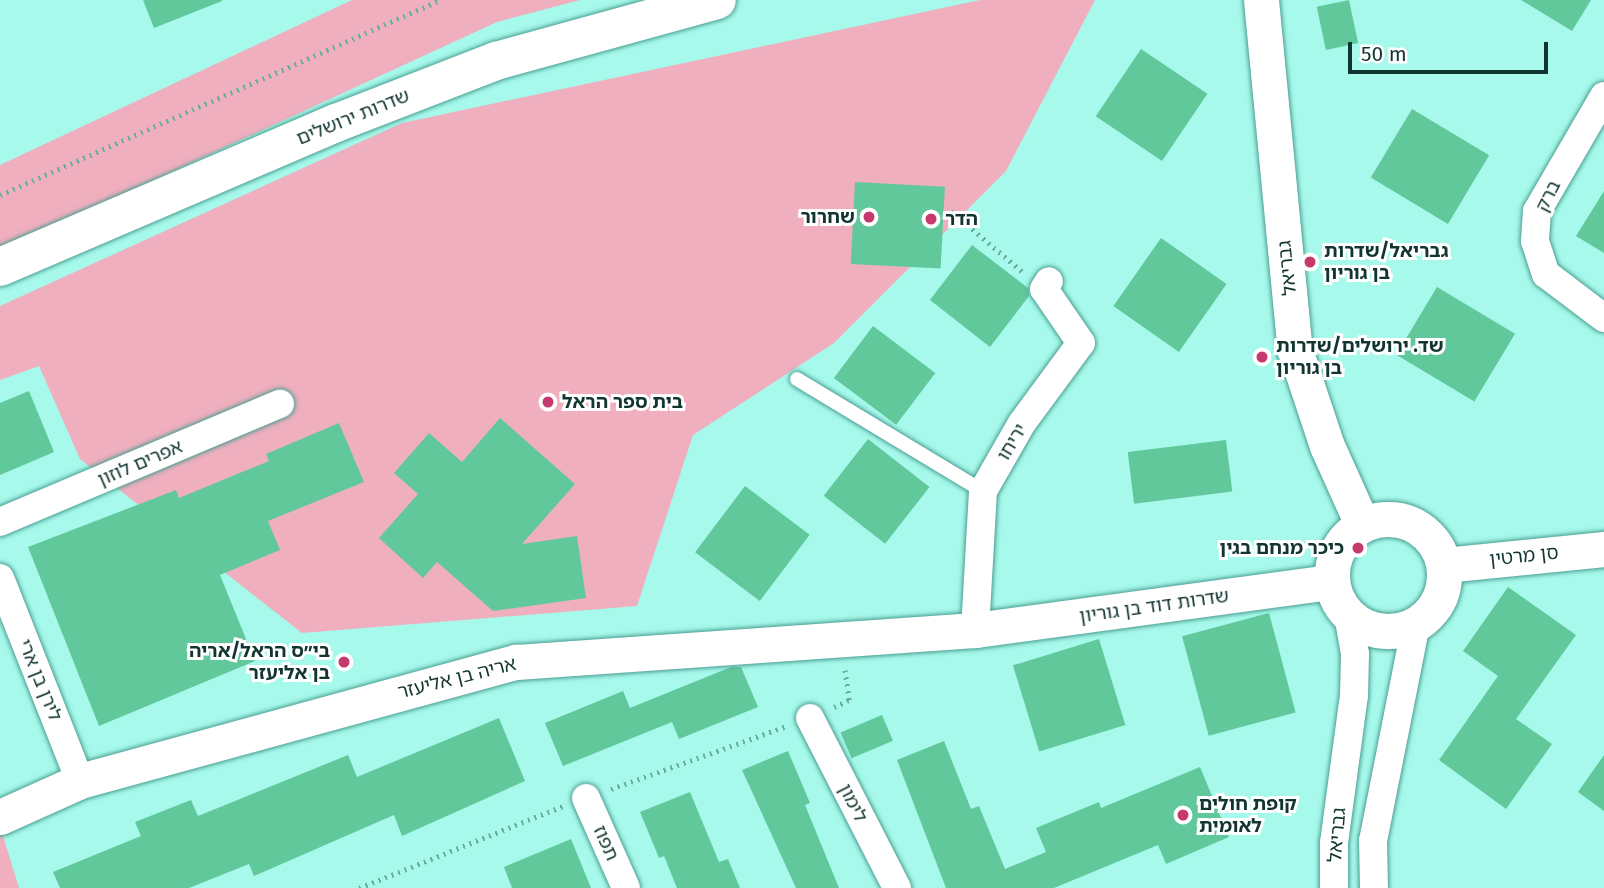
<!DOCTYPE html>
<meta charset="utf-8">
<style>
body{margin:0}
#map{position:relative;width:1604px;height:888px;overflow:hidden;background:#a6f9eb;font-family:"Fira Sans","Noto Sans Hebrew",sans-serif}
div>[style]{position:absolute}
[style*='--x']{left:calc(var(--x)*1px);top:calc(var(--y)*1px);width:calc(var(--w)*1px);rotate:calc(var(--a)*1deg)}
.green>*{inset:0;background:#f0afbf}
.building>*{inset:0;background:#61c89b;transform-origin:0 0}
.path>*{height:4.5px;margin-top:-2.25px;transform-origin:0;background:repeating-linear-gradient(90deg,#6cada2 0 2px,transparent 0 7px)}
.roads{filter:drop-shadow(0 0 2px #4b9e92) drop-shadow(0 0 2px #4b9e92)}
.service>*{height:14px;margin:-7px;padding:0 7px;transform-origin:7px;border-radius:7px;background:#fff}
.minor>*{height:28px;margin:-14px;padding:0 14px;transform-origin:14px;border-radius:14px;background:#fff}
.tertiary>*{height:35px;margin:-17.5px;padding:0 17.5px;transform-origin:17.5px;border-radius:17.5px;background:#fff}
.tertiary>.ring{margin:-17.5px;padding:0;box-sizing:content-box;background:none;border:35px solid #fff;border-radius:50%}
.secondary>*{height:38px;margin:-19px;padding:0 19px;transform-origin:19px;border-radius:19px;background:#fff}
.dots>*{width:19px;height:19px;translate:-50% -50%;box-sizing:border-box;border:4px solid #fff;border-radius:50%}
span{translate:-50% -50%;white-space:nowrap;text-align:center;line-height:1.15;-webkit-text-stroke:6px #fff;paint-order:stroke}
.street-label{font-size:19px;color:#123530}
.poi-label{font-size:19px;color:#123530;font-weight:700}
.right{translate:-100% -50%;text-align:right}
.left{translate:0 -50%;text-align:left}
.scale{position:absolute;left:1348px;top:42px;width:200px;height:32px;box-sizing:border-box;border:4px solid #123530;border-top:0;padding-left:9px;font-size:21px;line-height:24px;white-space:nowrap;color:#123530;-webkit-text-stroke:5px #fff;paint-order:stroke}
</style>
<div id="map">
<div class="green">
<div style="clip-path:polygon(352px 0,580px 0,497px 22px,0 251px,0 165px)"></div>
<div style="clip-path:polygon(980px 0,1095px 0,1006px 171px,834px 343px,693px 435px,637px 606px,302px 633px,80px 459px,39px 366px,0 380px,0 306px,402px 123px)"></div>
<div style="clip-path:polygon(0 833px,2px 833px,19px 888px,0 888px)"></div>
</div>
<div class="building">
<div style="clip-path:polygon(143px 0,222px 0,222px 1px,154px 28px)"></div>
<div style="left:1349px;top:0;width:44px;height:33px;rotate:78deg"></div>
<div style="clip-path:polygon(1521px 0,1591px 0,1572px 31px)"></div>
<div style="left:1141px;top:49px;width:80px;height:81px;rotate:34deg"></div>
<div style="left:1412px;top:109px;width:90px;height:80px;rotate:31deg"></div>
<div style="left:855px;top:182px;width:90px;height:82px;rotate:3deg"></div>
<div style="clip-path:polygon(1604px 191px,1604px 253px,1576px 236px)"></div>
<div style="left:1161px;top:238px;width:80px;height:83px;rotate:35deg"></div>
<div style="clip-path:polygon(972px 245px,1028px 288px,1029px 296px,990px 347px,930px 300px)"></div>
<div style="left:1437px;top:287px;width:91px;height:79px;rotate:31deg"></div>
<div style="left:873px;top:326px;width:78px;height:65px;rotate:37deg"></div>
<div style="clip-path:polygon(29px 391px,54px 452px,0 475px,0 403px)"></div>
<div style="clip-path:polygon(500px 418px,575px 484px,522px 544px,577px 536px,586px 598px,493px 611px,437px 562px,423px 578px,379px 538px,418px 494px,394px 473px,429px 433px,462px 462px)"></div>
<div style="clip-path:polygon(339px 423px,364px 482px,268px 521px,280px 550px,220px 575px,255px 661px,99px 726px,28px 547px,176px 490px,179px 498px,269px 461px,266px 454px)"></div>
<div style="left:868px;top:439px;width:78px;height:72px;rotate:38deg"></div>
<div style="left:1226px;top:440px;width:52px;height:99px;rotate:83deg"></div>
<div style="left:745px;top:486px;width:81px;height:83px;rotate:37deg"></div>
<div style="clip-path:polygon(1508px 587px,1576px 635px,1516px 719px,1552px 744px,1506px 809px,1439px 760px,1498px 676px,1463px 651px)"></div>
<div style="left:1269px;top:613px;width:103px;height:90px;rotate:75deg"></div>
<div style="left:1099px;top:639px;width:90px;height:90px;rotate:73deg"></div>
<div style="clip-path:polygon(731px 667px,741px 667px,758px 707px,679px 739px,672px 722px,563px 766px,545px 723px,623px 691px,630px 708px)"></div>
<div style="left:882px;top:715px;width:28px;height:45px;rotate:67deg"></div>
<div style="clip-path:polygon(499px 718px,525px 781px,402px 836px,394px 815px,254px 876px,249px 864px,189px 888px,60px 888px,53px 872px,141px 836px,135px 822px,191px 800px,198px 816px,348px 755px,357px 777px)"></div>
<div style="clip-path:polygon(944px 741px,971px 809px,979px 806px,1005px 869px,1046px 852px,1036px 828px,1099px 802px,1101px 808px,1200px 767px,1229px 837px,1166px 864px,1158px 845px,1054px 888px,946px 888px,897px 760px)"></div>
<div style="clip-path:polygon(788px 751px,810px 803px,805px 805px,839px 888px,796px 888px,742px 770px)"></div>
<div style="clip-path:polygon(1604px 755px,1604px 811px,1578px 792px)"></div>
<div style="clip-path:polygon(690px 792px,719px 862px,728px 859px,740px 888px,677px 888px,664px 856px,659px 858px,640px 812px)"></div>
<div style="clip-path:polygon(571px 839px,591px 888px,512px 888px,504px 867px)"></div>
</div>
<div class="path">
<div style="--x:0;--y:195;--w:482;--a:-23.9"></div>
<div style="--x:951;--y:211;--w:96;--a:40.3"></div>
<div style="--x:834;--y:707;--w:17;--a:-25"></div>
<div style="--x:849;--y:700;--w:30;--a:-98"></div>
<div style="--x:611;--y:789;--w:187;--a:-19.7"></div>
<div style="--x:359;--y:888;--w:220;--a:-21.9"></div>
</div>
<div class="roads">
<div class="service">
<div style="--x:797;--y:379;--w:217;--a:31.1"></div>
</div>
<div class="minor">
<div style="--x:1604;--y:96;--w:133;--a:120.2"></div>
<div style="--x:1537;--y:211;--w:30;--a:94"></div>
<div style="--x:1535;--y:241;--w:35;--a:72"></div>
<div style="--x:1546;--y:274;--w:73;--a:37.2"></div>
<div style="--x:0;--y:522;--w:304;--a:-22.9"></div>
<div style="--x:0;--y:578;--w:218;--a:68.5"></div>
<div style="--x:975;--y:630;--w:139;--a:-86.7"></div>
<div style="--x:983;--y:491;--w:78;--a:-60.2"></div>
<div style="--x:1022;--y:423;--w:99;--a:-53.6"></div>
<div style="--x:1081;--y:343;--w:65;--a:-124.4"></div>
<div style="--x:1044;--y:289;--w:9;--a:-58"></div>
<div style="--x:810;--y:718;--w:191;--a:62.9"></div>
<div style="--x:586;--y:798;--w:98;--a:66"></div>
<div style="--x:1334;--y:888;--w:45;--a:-90"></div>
<div style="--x:1334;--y:843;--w:148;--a:-82.3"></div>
<div style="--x:1354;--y:696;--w:42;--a:-88.6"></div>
<div style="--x:1355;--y:654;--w:40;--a:-100"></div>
<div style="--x:1374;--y:888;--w:47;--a:-91.2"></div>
<div style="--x:1373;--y:841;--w:221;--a:-78.8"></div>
</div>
<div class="tertiary">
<div style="--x:1261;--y:0;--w:352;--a:84.5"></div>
<div style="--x:1295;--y:350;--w:101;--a:71.6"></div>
<div style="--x:1327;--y:446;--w:85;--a:65.8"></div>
<div class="ring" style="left:1332px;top:519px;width:77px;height:77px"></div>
<div style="--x:1444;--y:565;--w:161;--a:-5.7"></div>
<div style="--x:0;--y:817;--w:88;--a:-24.2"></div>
<div style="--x:80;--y:781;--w:452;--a:-15.3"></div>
<div style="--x:516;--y:662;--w:460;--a:-4"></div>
<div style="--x:975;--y:630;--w:360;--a:-7.7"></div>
</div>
<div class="secondary">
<div style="--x:0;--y:267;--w:366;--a:-23.2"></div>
<div style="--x:336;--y:123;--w:172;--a:-21.2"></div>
<div style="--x:496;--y:61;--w:229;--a:-15.4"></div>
</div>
</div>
<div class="dots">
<div style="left:869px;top:217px;background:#c5396c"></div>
<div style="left:931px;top:219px;background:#c5396c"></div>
<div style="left:1310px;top:262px;background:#c5396c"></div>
<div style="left:1262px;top:357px;background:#c5396c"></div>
<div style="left:548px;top:402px;background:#c5396c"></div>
<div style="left:1358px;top:548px;background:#c5396c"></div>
<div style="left:344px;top:662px;background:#c5396c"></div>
<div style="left:1183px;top:815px;background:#c5396c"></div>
</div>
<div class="street-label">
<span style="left:353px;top:117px;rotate:-22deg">שדרות ירושלים</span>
<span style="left:1548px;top:196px;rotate:-63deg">ברק</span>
<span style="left:1287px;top:268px;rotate:-96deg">גבריאל</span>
<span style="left:1012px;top:442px;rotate:-59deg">יריחו</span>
<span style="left:140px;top:463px;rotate:-23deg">אפרים לוזון</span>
<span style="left:1524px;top:556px;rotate:-6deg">סן מרטין</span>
<span style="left:1154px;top:606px;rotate:-8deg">שדרות דוד בן גוריון</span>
<span style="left:457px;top:678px;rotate:-14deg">אריה בן אליעזר</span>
<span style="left:40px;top:680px;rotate:68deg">לירן בן ארי</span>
<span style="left:853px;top:803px;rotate:63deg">לימון</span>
<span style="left:1337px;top:835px;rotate:-85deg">גבריאל</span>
<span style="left:606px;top:843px;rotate:66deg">תפוז</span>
</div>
<div class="poi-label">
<span class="right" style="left:855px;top:217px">שחרור</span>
<span class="left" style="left:945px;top:219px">הדר</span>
<span class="left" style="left:1324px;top:262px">גבריאל/שדרות<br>בן גוריון</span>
<span class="left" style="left:1276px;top:357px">שד. ירושלים/שדרות<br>בן גוריון</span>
<span class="left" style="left:562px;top:402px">בית ספר הראל</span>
<span class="right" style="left:1344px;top:548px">כיכר מנחם בגין</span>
<span class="right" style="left:330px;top:662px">בי״ס הראל/אריה<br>בן אליעזר</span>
<span class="left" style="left:1199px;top:815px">קופת חולים<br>לאומית</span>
</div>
<div class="scale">50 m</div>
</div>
